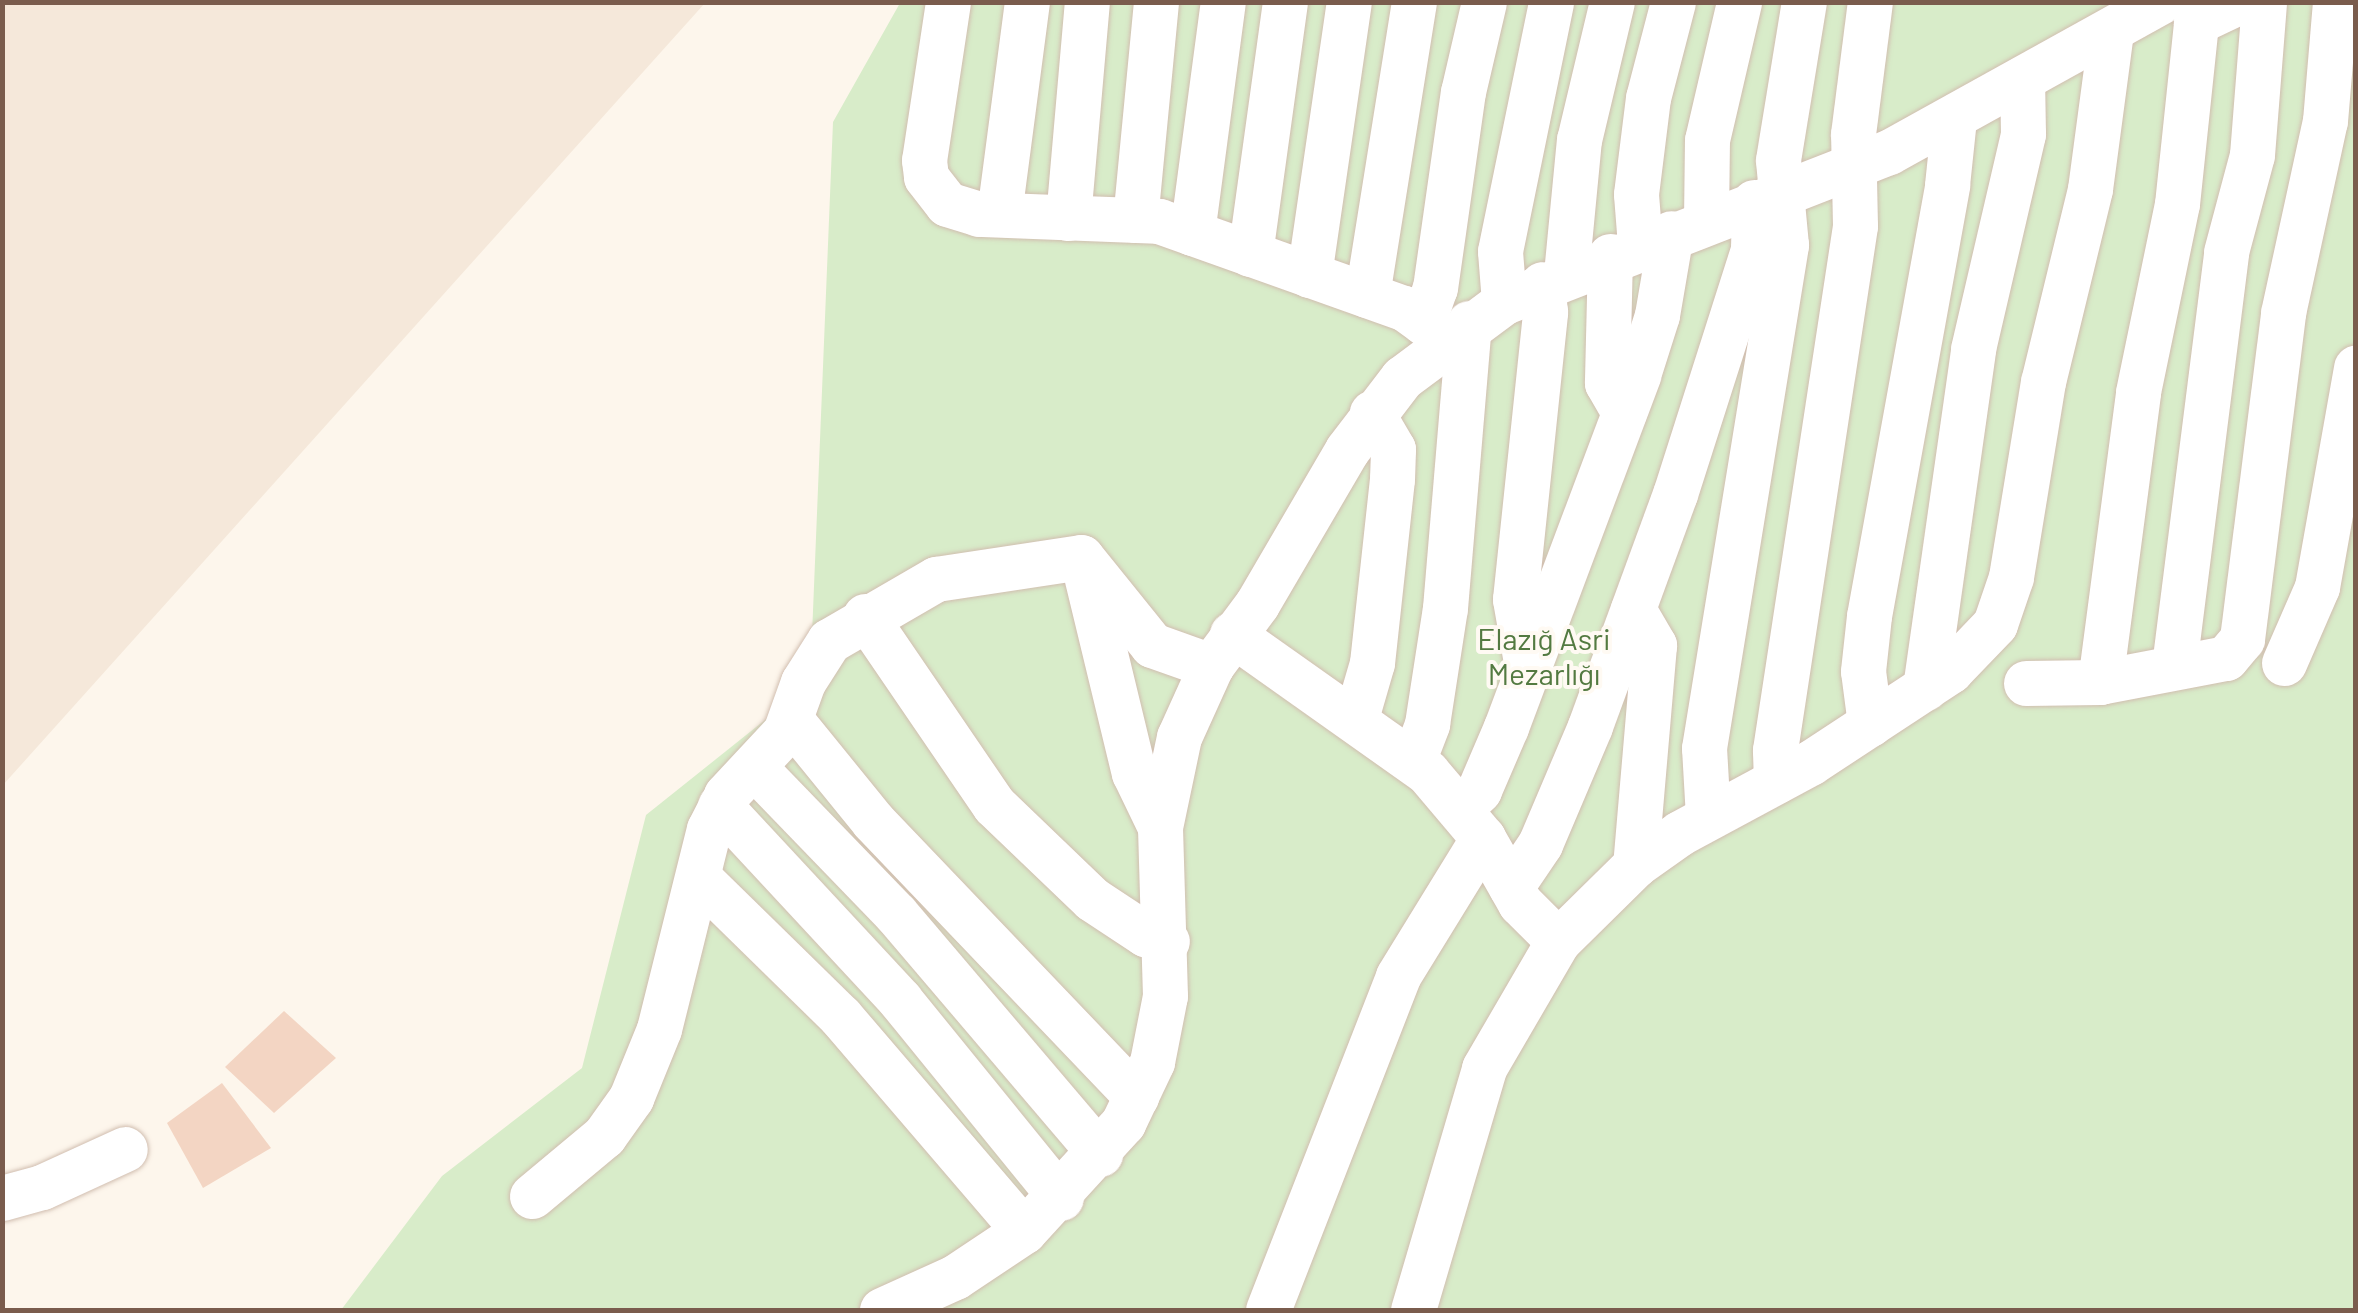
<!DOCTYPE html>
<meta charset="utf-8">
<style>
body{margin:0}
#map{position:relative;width:2358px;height:1313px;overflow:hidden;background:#fdf6ec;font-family:Barlow,sans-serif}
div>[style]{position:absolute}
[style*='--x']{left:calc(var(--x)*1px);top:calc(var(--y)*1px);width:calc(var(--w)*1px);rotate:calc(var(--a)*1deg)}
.residential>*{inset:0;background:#f5e8da}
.green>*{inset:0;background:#d8ecc9}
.building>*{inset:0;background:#f3d5c3}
.roads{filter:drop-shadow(0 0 2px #d1beb0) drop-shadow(0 0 2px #d1beb0)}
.minor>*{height:45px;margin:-22.5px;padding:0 22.5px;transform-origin:22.5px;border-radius:22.5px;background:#fff}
span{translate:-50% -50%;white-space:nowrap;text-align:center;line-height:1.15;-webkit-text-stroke:8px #fffaf3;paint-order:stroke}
.park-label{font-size:30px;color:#537a41}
.frame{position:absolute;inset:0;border:5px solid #7a5c4d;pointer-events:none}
</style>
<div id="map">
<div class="residential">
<div style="clip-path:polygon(3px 2px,705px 3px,3px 785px,2px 3px)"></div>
</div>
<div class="green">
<div style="clip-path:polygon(900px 3px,2355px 3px,2355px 1310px,341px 1310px,442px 1176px,582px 1068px,646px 815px,810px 684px,833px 122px)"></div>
</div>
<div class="building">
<div style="clip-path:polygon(284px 1011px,336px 1058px,274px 1113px,225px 1067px)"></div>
<div style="clip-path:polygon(222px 1083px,271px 1148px,203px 1188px,167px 1123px)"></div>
</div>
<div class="roads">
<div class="minor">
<div style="--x:948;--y:2;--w:160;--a:98.6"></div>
<div style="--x:924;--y:160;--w:17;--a:83"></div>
<div style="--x:926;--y:177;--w:34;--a:52"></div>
<div style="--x:947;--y:204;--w:34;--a:17"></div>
<div style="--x:979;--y:214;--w:180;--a:2.2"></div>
<div style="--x:1159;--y:221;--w:260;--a:19.6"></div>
<div style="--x:1404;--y:308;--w:53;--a:35.8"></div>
<div style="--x:999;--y:214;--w:214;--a:-82.5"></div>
<div style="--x:1068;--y:218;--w:217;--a:-85"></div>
<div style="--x:1135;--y:220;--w:219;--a:-84.5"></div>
<div style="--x:1706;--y:220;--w:80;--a:-89.3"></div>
<div style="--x:1707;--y:140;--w:142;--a:-76.9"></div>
<div style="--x:1192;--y:233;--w:233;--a:-82.4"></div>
<div style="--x:1640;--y:245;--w:51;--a:-94.5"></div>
<div style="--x:1636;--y:194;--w:97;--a:-82.9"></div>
<div style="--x:1648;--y:98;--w:99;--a:-75.4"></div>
<div style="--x:1250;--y:254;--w:254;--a:-82.1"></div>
<div style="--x:1610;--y:256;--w:127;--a:91.4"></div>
<div style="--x:1607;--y:383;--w:34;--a:60"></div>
<div style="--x:1566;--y:274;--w:135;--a:-84.5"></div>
<div style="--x:1579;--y:140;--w:142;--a:-76.6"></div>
<div style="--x:1309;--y:275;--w:276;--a:-81.7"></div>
<div style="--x:1367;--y:295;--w:297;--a:-80.9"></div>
<div style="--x:1504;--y:302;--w:51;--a:-94.5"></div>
<div style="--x:1500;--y:251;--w:254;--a:-78.4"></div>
<div style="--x:1423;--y:322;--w:36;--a:-71"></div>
<div style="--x:1435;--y:288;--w:198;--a:-81.9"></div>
<div style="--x:1463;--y:92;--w:92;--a:-76.9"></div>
<div style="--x:1085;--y:571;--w:208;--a:76.4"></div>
<div style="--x:1134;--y:773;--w:60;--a:64.3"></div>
<div style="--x:1633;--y:609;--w:42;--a:59.7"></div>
<div style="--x:1654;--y:645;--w:221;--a:94.9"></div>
<div style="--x:865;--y:616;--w:229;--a:55.7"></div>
<div style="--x:994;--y:805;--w:136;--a:43.8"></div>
<div style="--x:1092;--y:899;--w:64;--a:33.4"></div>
<div style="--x:1145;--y:934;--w:23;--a:18"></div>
<div style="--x:1232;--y:634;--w:239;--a:35.3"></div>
<div style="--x:1427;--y:772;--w:87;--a:49.7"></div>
<div style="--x:1483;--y:838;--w:75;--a:60.4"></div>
<div style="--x:1520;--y:903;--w:54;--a:45"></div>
<div style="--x:2284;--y:663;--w:83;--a:-66.5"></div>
<div style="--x:2317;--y:587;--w:223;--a:-79.9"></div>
<div style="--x:2174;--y:666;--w:417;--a:-82.8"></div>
<div style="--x:2226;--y:252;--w:100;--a:-75"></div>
<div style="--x:2252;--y:155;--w:153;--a:-85.5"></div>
<div style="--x:1527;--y:668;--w:70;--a:-99.9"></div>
<div style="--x:1515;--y:599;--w:289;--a:-84"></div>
<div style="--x:1545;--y:312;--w:28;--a:-96"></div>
<div style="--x:2100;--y:682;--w:292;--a:-82.5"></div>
<div style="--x:2138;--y:392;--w:192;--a:-78.3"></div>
<div style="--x:2177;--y:204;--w:183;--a:-84"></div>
<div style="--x:2196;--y:22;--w:47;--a:-25.5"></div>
<div style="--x:2026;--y:683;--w:74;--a:-0.8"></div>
<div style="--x:2100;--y:682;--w:128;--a:-10.8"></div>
<div style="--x:2226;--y:658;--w:25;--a:-50"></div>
<div style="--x:2242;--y:639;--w:329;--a:-82.8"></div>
<div style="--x:2283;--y:313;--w:197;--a:-77.7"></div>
<div style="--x:2325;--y:121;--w:119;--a:-85.2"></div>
<div style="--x:1925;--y:688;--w:342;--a:-81.9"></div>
<div style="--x:1973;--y:349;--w:221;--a:-76.9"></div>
<div style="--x:2023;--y:134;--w:55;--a:-91"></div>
<div style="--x:1356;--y:718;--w:57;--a:-73.8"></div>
<div style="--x:1372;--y:663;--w:185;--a:-83.8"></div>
<div style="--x:1392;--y:479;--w:30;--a:-88"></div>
<div style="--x:1393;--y:449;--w:42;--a:-120.3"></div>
<div style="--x:791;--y:720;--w:130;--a:50.9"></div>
<div style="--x:873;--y:821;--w:381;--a:46.3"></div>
<div style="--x:1870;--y:724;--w:53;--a:-97.5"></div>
<div style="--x:1863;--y:671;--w:55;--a:-83.8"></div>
<div style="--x:1869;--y:616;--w:438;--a:-79.7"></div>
<div style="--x:1947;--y:185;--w:67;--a:-84"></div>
<div style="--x:1413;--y:761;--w:40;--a:-69"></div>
<div style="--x:1427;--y:724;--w:117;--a:-81.2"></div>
<div style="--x:1445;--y:608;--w:286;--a:-85.2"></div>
<div style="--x:754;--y:767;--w:204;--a:46"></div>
<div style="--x:896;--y:914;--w:315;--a:49.6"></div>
<div style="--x:1776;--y:781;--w:31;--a:-92"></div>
<div style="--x:1775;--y:750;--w:530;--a:-81.32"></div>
<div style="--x:1855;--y:226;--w:92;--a:-91.2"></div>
<div style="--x:1853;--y:134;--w:133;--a:-82.7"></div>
<div style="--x:720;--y:806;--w:265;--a:47.1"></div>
<div style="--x:900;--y:1000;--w:255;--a:50.9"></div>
<div style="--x:1460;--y:808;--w:26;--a:-43"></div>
<div style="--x:1479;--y:790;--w:69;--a:-66.8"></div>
<div style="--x:1506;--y:727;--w:376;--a:-69.4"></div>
<div style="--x:1638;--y:375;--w:63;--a:-72.4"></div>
<div style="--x:1657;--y:315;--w:83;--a:-80.3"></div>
<div style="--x:1708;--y:817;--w:69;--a:-93.3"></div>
<div style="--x:1704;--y:748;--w:510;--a:-80.74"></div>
<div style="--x:1786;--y:245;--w:85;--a:-95.4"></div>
<div style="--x:1778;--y:160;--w:160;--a:-80.7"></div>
<div style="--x:698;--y:877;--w:199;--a:44.4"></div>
<div style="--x:840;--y:1016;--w:283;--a:49.4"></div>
<div style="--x:1511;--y:887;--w:52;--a:-56"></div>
<div style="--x:1540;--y:844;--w:128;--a:-67"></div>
<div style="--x:1590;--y:726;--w:247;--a:-69.9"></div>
<div style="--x:1675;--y:494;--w:257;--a:-72.3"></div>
<div style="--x:1753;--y:249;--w:47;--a:-88.8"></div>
<div style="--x:532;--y:1196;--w:94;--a:-39.8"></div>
<div style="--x:604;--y:1136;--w:47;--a:-54.6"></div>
<div style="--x:631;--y:1098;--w:74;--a:-67.9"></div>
<div style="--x:659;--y:1029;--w:206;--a:-76"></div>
<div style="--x:709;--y:829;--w:38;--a:-63"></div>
<div style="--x:726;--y:795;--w:86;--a:-46.9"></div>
<div style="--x:785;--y:732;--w:53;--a:-70.2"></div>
<div style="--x:803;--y:682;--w:49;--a:-57.6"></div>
<div style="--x:829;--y:641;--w:124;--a:-30.1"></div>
<div style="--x:936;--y:579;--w:147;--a:-8.6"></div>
<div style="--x:1081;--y:557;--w:113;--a:51.1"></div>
<div style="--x:1152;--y:645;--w:63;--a:19.6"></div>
<div style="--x:2;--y:1198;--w:41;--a:-15.4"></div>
<div style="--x:42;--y:1187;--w:91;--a:-24.6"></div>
<div style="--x:882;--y:1310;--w:80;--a:-24.3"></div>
<div style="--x:955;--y:1277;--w:83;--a:-33.7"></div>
<div style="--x:1024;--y:1231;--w:147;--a:-47.5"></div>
<div style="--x:1123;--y:1123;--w:68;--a:-64.6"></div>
<div style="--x:1152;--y:1062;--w:67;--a:-78.9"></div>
<div style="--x:1165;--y:996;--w:169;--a:-91.7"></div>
<div style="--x:1160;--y:827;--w:92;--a:-78.1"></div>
<div style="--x:1179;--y:737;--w:78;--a:-65.7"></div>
<div style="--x:1211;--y:666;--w:77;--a:-53.4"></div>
<div style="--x:1257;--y:604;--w:178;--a:-59.7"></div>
<div style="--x:1347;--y:450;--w:91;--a:-52.6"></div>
<div style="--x:1402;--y:378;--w:127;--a:-36.7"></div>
<div style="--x:1504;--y:302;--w:413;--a:-21.3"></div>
<div style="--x:1889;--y:152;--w:310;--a:-29"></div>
<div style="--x:1268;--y:1310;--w:358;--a:-68.7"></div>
<div style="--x:1398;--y:976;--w:162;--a:-58.4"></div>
<div style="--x:1413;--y:1310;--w:252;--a:-73.6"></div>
<div style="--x:1484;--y:1068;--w:147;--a:-59.8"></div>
<div style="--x:1558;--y:941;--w:108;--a:-44.6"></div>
<div style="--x:1635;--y:865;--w:55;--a:-35.4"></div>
<div style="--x:1680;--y:833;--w:148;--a:-28.3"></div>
<div style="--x:1810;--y:763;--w:168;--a:-33.3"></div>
<div style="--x:1950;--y:671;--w:65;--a:-46.2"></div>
<div style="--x:1995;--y:624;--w:50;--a:-71.2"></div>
<div style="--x:2011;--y:577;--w:198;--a:-80.7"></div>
<div style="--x:2043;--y:382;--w:199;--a:-76.3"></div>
<div style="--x:2090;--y:189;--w:158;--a:-82.4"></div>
</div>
</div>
<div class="park-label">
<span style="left:1544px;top:655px">Elazığ Asri<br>Mezarlığı</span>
</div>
<div class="frame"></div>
</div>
